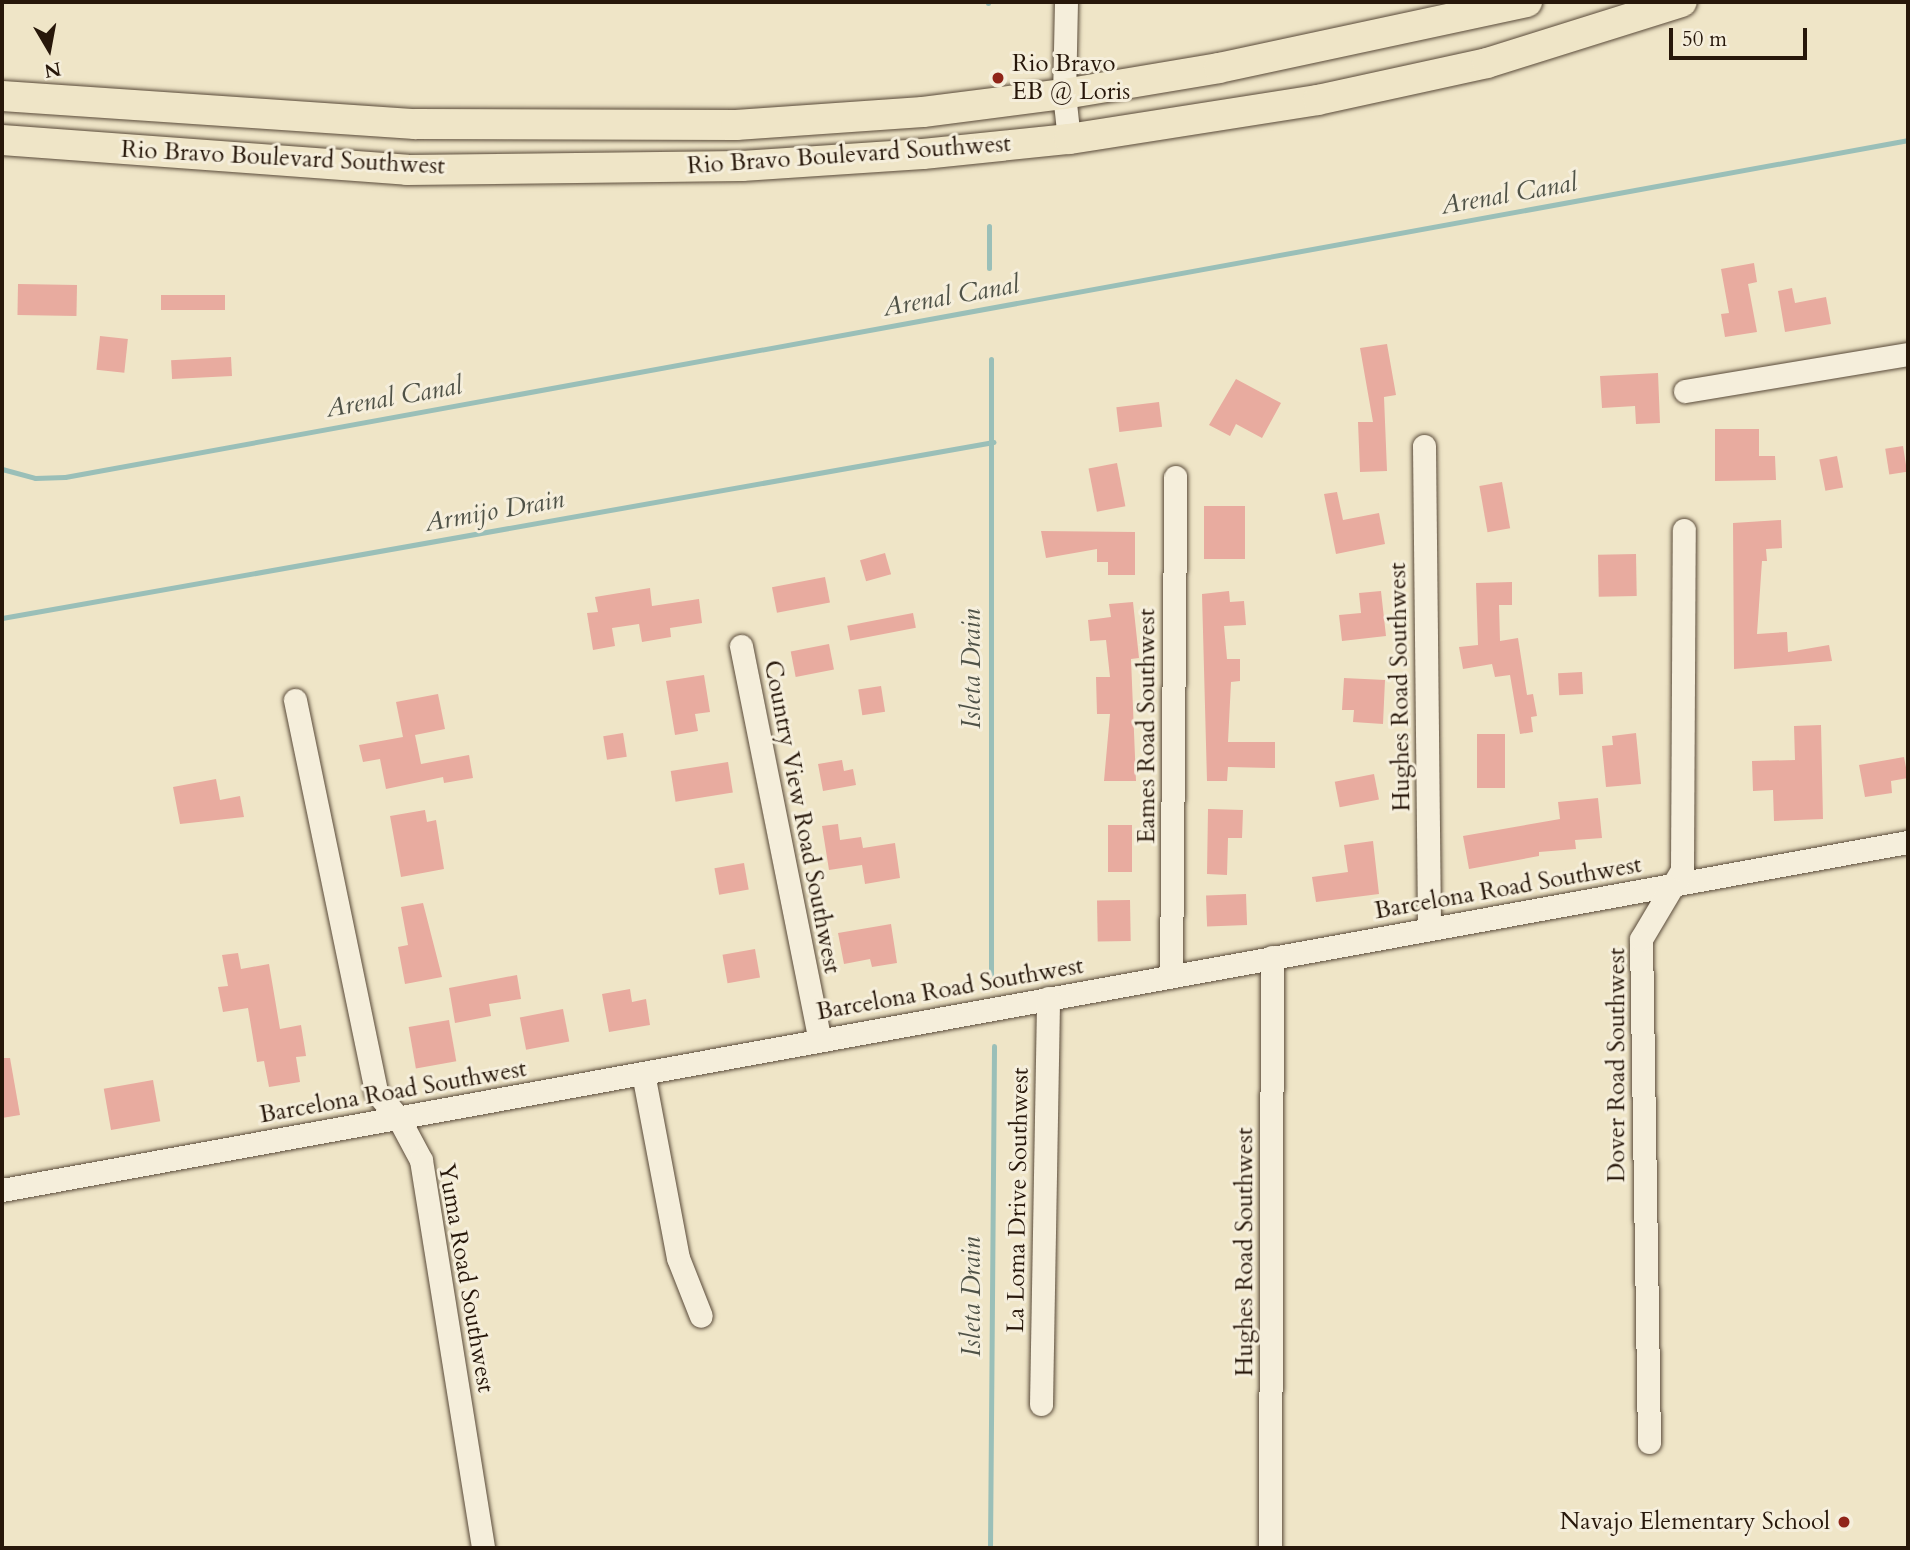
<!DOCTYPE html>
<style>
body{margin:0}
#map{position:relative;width:1910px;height:1550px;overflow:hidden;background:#efe5c7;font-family:Cardo,serif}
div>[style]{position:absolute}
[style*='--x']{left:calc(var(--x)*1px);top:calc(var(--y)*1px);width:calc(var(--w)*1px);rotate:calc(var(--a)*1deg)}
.stream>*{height:5px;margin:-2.5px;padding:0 2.5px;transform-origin:2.5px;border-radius:2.5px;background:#9abfb8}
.building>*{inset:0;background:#e8ab9f;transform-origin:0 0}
.roads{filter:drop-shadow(0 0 2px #594a39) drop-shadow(0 0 2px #594a39)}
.minor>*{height:23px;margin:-11.5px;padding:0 11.5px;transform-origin:11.5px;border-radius:11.5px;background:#f5eedb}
.major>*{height:30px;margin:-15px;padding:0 15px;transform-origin:15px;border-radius:15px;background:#efe5c7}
.dots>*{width:19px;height:19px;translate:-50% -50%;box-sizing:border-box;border:4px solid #f5eedb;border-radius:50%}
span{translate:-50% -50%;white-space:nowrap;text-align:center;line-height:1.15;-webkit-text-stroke:6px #f5eedb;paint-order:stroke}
.poi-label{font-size:24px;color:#27170a}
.left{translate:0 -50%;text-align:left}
.right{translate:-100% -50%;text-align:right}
.street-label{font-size:24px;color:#27170a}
.water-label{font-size:26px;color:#4f5247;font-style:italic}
.frame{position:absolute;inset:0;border:4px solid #27170a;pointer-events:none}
.north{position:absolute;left:14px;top:14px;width:70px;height:70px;-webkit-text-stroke:5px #f5eedb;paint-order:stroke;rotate:170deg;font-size:19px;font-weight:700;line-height:28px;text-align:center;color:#27170a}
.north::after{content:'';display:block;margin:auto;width:24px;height:32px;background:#27170a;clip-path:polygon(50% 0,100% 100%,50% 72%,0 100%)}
.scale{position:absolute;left:1669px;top:28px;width:138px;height:32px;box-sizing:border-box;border:4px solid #27170a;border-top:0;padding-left:9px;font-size:21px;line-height:24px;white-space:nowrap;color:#27170a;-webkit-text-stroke:5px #f5eedb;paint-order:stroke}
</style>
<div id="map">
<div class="stream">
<div style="--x:988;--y:3;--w:1;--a:-90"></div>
<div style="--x:989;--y:226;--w:42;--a:90"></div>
<div style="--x:991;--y:359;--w:619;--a:90"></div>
<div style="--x:2;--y:469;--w:34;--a:15"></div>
<div style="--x:35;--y:478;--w:30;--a:-2"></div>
<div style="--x:65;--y:477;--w:1874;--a:-10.36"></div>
<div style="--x:2;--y:618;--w:1007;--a:-10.07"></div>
<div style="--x:990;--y:1548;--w:502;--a:-89.54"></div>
</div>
<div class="building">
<div style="clip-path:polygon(1754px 263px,1757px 282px,1748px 284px,1757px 332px,1725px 337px,1721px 314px,1729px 313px,1721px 269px)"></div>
<div style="left:18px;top:284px;width:59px;height:31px;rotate:1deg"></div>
<div style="clip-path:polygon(1792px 288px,1795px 303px,1826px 297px,1831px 324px,1785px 332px,1778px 291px)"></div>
<div style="left:225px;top:295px;width:15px;height:64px;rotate:90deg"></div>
<div style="left:100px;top:336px;width:28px;height:34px;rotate:6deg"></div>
<div style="clip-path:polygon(1387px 344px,1396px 395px,1384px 397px,1387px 471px,1360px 472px,1358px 422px,1373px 422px,1360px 348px)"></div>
<div style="left:231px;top:357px;width:19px;height:60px;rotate:87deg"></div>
<div style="clip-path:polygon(1658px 373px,1660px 423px,1636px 424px,1635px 406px,1602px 408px,1600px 376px)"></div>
<div style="clip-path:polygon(1236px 379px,1281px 403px,1262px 438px,1236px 424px,1230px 436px,1209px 425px)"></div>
<div style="left:1159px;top:402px;width:25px;height:43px;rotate:83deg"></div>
<div style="clip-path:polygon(1715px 429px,1759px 429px,1759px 456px,1775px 456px,1776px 480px,1715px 481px)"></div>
<div style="left:1903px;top:446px;width:26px;height:18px;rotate:81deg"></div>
<div style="left:1837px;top:456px;width:32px;height:18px;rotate:79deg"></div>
<div style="left:1117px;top:463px;width:44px;height:29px;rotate:79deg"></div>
<div style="left:1502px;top:482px;width:47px;height:23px;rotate:80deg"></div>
<div style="clip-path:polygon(1337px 492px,1343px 520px,1379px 513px,1385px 544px,1336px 554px,1324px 494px)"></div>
<div style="left:1204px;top:506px;width:41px;height:53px"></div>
<div style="clip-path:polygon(1781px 520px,1782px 548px,1766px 549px,1767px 561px,1762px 561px,1757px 634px,1787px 632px,1788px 652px,1829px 645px,1832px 661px,1734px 669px,1733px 523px)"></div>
<div style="clip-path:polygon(1041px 531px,1135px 532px,1135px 575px,1108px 575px,1108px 562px,1097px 562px,1097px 549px,1046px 558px)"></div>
<div style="left:885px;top:553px;width:22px;height:26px;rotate:74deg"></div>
<div style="left:1636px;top:554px;width:42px;height:38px;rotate:89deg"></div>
<div style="left:825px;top:577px;width:26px;height:54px;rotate:79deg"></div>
<div style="clip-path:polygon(1512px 582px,1512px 605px,1499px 605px,1500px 641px,1518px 638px,1527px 695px,1533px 694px,1537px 716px,1531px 717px,1533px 732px,1520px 734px,1510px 675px,1495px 677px,1492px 664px,1463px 669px,1459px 647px,1478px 645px,1476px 583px)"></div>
<div style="clip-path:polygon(650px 588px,652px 606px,699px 599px,702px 623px,670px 628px,671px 637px,642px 642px,639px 624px,612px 628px,615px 646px,593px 650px,587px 613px,598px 612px,595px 597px)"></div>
<div style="clip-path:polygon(1229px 591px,1230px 602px,1244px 601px,1246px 625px,1224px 626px,1227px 659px,1240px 659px,1240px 681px,1231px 682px,1228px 742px,1275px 742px,1275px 768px,1228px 767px,1227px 781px,1207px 781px,1202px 594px)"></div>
<div style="clip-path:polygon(1381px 591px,1386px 636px,1342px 641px,1339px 615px,1361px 613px,1359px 593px)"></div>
<div style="clip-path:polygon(1133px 602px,1139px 658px,1131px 659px,1136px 781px,1104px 781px,1110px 714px,1097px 714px,1096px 677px,1110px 677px,1106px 640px,1090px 641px,1088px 620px,1111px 617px,1109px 604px)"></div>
<div style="left:913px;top:613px;width:15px;height:67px;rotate:79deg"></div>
<div style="left:829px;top:644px;width:26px;height:39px;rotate:79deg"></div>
<div style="left:1582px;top:672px;width:22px;height:24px;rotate:87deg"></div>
<div style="clip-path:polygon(704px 675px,710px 712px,695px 714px,698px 731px,675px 735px,666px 681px)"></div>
<div style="clip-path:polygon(1344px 678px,1385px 680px,1383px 724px,1353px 722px,1354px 710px,1342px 710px)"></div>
<div style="left:881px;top:686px;width:26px;height:23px;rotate:81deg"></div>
<div style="clip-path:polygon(438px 694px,445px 729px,415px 735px,421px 764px,469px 755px,473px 778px,444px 783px,443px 777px,386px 789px,380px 759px,363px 762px,359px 745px,403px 737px,396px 702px)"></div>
<div style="clip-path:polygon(1821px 725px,1823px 819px,1774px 821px,1773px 790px,1753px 791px,1752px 761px,1795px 760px,1794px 726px)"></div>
<div style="left:623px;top:733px;width:24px;height:20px;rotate:81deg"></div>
<div style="clip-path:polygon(1636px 733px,1641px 784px,1606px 787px,1602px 746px,1613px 745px,1612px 736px)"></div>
<div style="left:1477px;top:734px;width:28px;height:54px"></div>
<div style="clip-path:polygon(1904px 757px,1908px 778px,1891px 781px,1892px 793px,1865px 797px,1859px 765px)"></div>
<div style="clip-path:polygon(842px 760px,844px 771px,853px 769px,856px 785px,823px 791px,818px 764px)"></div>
<div style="left:728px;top:762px;width:31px;height:58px;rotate:81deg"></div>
<div style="left:1374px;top:774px;width:26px;height:40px;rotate:79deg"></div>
<div style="clip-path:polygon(216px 779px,220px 800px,240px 796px,244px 817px,180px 824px,173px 787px)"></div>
<div style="clip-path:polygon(1598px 798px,1602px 838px,1575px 840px,1576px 849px,1539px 852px,1539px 856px,1469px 869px,1463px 836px,1560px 819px,1558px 802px)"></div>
<div style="clip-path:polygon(1208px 809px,1243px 810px,1242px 838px,1228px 838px,1227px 875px,1207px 874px)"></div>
<div style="clip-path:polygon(425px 810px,427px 822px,436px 820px,444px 869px,401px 877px,390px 816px)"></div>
<div style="clip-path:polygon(838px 824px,840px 840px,861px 837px,863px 848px,895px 843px,900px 878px,865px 884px,862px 865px,829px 870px,822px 826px)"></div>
<div style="left:1108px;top:825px;width:24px;height:47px"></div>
<div style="clip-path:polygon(1373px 841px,1379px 894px,1316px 902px,1312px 877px,1348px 872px,1344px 845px)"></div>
<div style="left:744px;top:863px;width:27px;height:30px;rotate:80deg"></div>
<div style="left:1246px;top:894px;width:31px;height:40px;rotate:88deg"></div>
<div style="left:1130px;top:900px;width:41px;height:33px;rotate:89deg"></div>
<div style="clip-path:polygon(423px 903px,442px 977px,405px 984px,398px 947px,408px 945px,401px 907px)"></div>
<div style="clip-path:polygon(891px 924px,897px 963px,872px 967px,870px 959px,844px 964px,838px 933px)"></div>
<div style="left:755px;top:949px;width:29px;height:33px;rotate:80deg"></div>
<div style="clip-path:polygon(238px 953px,241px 969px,269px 964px,280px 1029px,301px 1025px,306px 1056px,296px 1057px,300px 1082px,269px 1087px,264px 1061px,257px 1062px,248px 1008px,223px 1012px,218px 987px,228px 986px,222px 955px)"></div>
<div style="clip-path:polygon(517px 975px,521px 999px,489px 1004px,491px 1016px,455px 1023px,449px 988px)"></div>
<div style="clip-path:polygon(630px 989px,632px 1002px,646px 999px,650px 1025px,609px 1032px,602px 994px)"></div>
<div style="left:563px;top:1009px;width:33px;height:44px;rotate:79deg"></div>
<div style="left:449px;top:1020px;width:42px;height:41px;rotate:80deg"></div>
<div style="clip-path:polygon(2px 1058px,10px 1058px,20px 1115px,2px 1118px)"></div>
<div style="left:153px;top:1080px;width:42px;height:50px;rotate:80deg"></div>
</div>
<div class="roads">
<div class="minor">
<div style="--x:1066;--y:2;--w:92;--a:91.2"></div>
<div style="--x:1064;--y:94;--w:45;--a:83.7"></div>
<div style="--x:1685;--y:391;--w:226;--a:-9.4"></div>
<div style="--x:1424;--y:446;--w:481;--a:89.4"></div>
<div style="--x:741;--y:646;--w:402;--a:78.7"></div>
<div style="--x:295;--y:700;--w:400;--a:78.3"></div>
<div style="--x:376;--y:1092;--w:33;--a:49"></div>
<div style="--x:398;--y:1117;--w:49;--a:61.9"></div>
<div style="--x:421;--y:1160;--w:393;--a:80.9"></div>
<div style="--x:1171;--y:976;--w:499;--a:-89.5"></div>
<div style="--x:643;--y:1073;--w:188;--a:79.3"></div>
<div style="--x:678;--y:1258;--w:62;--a:68.4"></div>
<div style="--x:2;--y:1190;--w:1938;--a:-10.35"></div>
<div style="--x:1041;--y:1404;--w:406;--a:-89"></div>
<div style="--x:1649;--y:1442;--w:503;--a:-90.91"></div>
<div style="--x:1641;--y:939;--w:80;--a:-59.3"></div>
<div style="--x:1682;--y:870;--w:340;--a:-89.7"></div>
<div style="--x:1270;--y:1548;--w:591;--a:-89.81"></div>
</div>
<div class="major">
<div style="--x:2;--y:96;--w:414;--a:3.9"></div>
<div style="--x:415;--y:124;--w:321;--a:0.2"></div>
<div style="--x:736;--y:125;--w:187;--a:-4"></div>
<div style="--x:923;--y:112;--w:142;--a:-7.3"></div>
<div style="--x:1064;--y:94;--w:157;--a:-9.5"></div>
<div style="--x:1219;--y:68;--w:315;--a:-12.1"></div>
<div style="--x:2;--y:140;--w:406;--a:4.2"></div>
<div style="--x:407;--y:170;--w:335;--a:-0.7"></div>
<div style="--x:742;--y:166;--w:181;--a:-3.8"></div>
<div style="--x:923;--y:154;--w:147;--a:-5.9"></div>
<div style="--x:1069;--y:139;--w:252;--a:-8.9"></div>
<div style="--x:1318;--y:100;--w:173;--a:-12.3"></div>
<div style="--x:1487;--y:63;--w:204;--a:-17.4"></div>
</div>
</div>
<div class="dots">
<div style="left:998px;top:78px;background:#8f2418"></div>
<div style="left:1844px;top:1522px;background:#8f2418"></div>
</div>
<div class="poi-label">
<span class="left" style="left:1012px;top:78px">Rio Bravo<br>EB @ Loris</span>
<span class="right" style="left:1830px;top:1522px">Navajo Elementary School</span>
</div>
<div class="street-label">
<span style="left:849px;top:155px;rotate:-4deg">Rio Bravo Boulevard Southwest</span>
<span style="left:283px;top:158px;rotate:3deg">Rio Bravo Boulevard Southwest</span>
<span style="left:1400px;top:687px;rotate:-91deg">Hughes Road Southwest</span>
<span style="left:1147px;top:726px;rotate:-90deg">Eames Road Southwest</span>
<span style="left:802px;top:817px;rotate:79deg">Country View Road Southwest</span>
<span style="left:1508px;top:888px;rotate:-10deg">Barcelona Road Southwest</span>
<span style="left:950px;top:989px;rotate:-10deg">Barcelona Road Southwest</span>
<span style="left:1617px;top:1065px;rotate:-90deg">Dover Road Southwest</span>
<span style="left:393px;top:1092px;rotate:-10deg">Barcelona Road Southwest</span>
<span style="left:1018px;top:1200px;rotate:-89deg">La Loma Drive Southwest</span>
<span style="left:1245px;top:1252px;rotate:-90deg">Hughes Road Southwest</span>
<span style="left:466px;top:1278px;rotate:80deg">Yuma Road Southwest</span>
</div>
<div class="water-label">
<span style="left:1509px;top:194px;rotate:-10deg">Arenal Canal</span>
<span style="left:951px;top:296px;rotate:-10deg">Arenal Canal</span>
<span style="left:394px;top:397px;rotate:-10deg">Arenal Canal</span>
<span style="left:494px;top:511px;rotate:-10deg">Armijo Drain</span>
<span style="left:972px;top:669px;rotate:-90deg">Isleta Drain</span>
<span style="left:972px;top:1297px;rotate:-90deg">Isleta Drain</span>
</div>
<div class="frame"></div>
<div class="north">N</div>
<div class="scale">50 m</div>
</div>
